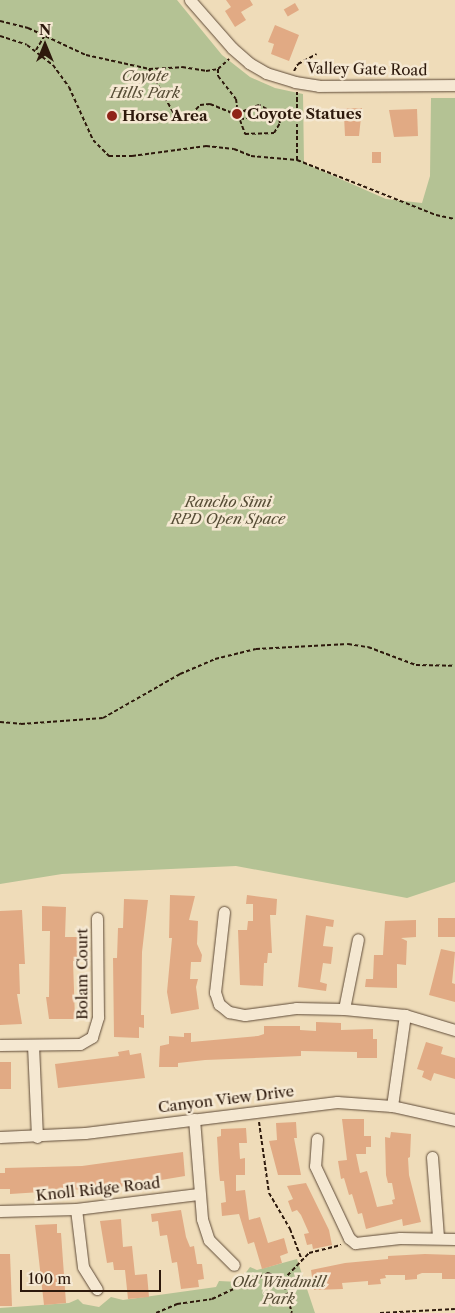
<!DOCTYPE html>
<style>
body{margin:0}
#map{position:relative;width:455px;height:1313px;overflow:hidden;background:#efdcb9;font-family:"Libre Caslon Text",serif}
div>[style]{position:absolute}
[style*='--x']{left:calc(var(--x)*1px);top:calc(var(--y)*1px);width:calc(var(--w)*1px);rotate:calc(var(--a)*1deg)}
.green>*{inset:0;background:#b4c294}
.building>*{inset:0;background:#e1aa84;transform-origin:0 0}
.path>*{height:2px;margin-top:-1px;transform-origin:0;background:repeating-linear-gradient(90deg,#2d190c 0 4px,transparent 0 6.5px)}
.roads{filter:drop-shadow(0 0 1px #5e4a37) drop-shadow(0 0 1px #5e4a37)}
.street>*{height:11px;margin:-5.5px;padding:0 5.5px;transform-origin:5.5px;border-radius:5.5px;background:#f5e8d2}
.dots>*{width:14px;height:14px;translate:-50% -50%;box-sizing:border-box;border:2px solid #f5e8d2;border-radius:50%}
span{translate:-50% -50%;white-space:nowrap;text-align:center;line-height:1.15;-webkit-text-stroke:5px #f5e8d2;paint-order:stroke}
.street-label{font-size:15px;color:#2d190c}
.park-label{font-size:15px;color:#564c35;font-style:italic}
.poi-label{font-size:15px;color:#2d190c;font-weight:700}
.left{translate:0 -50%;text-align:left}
.north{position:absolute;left:20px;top:20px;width:50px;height:50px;-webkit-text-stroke:4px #f5e8d2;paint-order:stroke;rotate:0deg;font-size:14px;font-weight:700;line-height:20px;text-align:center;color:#2d190c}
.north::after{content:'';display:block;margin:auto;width:18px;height:22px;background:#2d190c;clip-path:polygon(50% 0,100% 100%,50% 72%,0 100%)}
.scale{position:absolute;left:20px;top:1270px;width:141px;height:22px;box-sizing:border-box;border:2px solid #2d190c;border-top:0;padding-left:6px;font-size:15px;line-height:18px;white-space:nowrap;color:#2d190c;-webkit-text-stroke:4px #f5e8d2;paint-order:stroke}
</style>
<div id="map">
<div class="green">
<div style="clip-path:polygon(0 0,177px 0,222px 55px,250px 77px,275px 88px,303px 94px,304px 163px,386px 199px,422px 203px,430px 176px,431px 98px,455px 98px,455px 882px,407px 898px,236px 866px,62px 874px,0 884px)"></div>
<div style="clip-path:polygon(297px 1259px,315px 1313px,0 1313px,0 1308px,69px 1303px,78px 1299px,83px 1304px,99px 1307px,111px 1297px,123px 1300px,216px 1287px,219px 1281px,239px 1282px,250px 1267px,257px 1270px)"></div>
</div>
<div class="building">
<div style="clip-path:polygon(226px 0,250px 0,253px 5px,241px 12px,246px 20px,235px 27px,225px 11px,231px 7px)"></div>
<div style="left:295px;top:3px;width:8px;height:13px;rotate:60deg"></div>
<div style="clip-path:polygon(275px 25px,299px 35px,289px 61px,271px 54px,274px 44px,268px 42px)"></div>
<div style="clip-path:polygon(362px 108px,359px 136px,345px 136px,344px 116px,334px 116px,334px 109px)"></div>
<div style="clip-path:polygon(417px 109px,418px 136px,394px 137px,389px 110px)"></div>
<div style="left:372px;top:152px;width:9px;height:11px"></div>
<div style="clip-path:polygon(170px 895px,195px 896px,189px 920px,198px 921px,197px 944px,202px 955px,201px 962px,191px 962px,190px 979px,198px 979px,196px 987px,199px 1009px,171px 1014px,167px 992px,172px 938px,169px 938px)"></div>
<div style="clip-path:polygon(247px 895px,277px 899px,276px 915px,270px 915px,272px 953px,268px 953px,267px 963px,264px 963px,263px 986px,240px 985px,238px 930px,247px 930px,248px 921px,253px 921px,253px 904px,246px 904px)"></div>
<div style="clip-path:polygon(124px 899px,148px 900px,142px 952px,141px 1015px,144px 1015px,144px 1028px,139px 1027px,139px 1038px,114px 1037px,113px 958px,117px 958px,118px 928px,123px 928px)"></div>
<div style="clip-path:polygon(42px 906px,66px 907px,65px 937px,78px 937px,77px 961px,73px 961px,75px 1019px,49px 1019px,46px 997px,49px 997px,50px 931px,42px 931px)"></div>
<div style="clip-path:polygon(22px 910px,25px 964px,19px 964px,20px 994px,17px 994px,22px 1024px,0 1025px,0 911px)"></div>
<div style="clip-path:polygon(306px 915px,334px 920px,333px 927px,326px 926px,323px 946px,333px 947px,331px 964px,323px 963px,320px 982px,327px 984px,326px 991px,298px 987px)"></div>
<div style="left:438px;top:918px;width:17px;height:19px"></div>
<div style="clip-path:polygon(416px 920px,416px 937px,401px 938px,407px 941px,406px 965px,397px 964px,397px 988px,365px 987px,366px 979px,373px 979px,374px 955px,383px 955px,385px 921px)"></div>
<div style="clip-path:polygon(441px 949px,455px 952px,452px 983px,455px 984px,455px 1002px,429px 995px)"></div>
<div style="clip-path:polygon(316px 1022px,341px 1023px,341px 1030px,373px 1029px,373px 1039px,377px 1039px,377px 1058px,357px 1058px,357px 1052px,301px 1051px,301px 1056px,205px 1060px,178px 1063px,178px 1067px,159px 1067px,160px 1046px,169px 1044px,169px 1036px,184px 1037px,184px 1033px,191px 1033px,191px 1042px,258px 1036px,264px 1034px,264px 1026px,300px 1026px,300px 1030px,316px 1031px)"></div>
<div style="clip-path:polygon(426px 1042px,443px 1047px,441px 1054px,455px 1058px,455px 1079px,434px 1073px,431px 1081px,422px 1077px,424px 1071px,417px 1069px)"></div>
<div style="clip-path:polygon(129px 1050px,130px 1055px,141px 1053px,145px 1078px,58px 1088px,55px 1064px,119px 1056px,118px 1052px)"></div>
<div style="left:0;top:1062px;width:11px;height:27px"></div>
<div style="clip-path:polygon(342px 1119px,364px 1119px,364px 1136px,371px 1136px,371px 1147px,366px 1147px,366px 1154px,356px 1154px,360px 1173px,367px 1171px,377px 1207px,393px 1204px,392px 1200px,395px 1199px,392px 1183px,388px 1183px,386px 1175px,385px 1137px,390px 1138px,391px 1132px,411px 1134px,410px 1157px,408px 1158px,409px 1175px,421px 1222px,403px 1226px,402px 1219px,366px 1229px,362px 1213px,358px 1214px,352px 1194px,349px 1195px,344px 1178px,341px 1179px,338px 1161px,347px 1160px)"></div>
<div style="clip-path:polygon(296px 1122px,297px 1138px,294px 1138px,301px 1175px,278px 1175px,269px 1141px,277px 1140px,276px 1123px)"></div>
<div style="clip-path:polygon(246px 1128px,247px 1143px,239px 1143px,240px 1159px,245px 1158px,245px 1175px,236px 1175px,236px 1191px,245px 1190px,249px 1220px,260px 1217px,268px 1243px,284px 1238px,288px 1253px,280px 1256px,282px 1263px,262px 1269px,254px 1242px,248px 1244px,239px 1214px,222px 1216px,221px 1203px,226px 1202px,224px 1181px,220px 1181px,219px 1172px,217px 1137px,221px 1136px,221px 1129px)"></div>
<div style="clip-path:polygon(183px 1152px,185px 1176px,101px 1190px,41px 1189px,41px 1192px,10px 1194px,10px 1189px,0 1189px,0 1173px,5px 1173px,5px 1168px,82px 1166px)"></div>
<div style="clip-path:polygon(306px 1183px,329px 1230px,332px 1245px,313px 1249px,312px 1244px,307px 1245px,304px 1234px,309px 1233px,301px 1215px,297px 1210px,292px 1212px,288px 1201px,293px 1199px,287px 1186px)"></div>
<div style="clip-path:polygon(181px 1210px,186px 1237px,190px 1247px,194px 1246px,197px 1264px,202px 1264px,204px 1279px,198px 1280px,199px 1287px,181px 1289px,177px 1262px,172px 1263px,167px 1235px,160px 1236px,158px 1221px,152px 1222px,151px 1214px)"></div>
<div style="clip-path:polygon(121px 1219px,123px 1247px,132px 1246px,135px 1275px,147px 1274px,149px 1297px,128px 1299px,125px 1270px,114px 1270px,113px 1262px,107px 1263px,100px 1221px)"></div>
<div style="clip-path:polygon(57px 1224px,57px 1233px,61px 1233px,66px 1303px,44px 1305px,35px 1225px)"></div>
<div style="clip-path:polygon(0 1254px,10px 1254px,12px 1306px,0 1306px)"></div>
<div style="clip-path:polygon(425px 1254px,455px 1255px,455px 1279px,442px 1279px,442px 1273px,422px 1273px,417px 1275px,417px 1279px,405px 1280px,405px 1275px,385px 1275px,386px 1278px,380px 1279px,381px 1284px,368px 1285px,368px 1281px,342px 1283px,343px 1289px,314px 1290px,311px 1270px,345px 1263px,388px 1259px,388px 1256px)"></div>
</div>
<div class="path">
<div style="--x:0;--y:21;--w:29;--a:14"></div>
<div style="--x:28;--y:28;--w:64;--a:25"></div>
<div style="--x:86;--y:55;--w:65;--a:12.5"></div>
<div style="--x:149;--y:69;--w:33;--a:-3"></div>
<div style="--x:182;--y:67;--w:24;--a:9"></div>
<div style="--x:206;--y:71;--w:12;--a:-9"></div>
<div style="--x:218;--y:69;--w:15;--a:-42"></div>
<div style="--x:0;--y:36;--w:28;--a:18"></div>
<div style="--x:27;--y:45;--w:33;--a:38"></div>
<div style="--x:53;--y:65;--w:27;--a:54"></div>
<div style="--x:69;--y:87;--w:58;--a:65.6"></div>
<div style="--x:93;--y:140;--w:23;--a:45"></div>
<div style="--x:109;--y:156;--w:23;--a:0"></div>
<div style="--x:132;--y:156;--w:75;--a:-7.7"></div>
<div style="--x:206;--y:146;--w:28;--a:6"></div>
<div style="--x:234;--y:149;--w:18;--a:22"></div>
<div style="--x:251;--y:156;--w:46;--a:5"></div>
<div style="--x:297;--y:160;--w:149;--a:21.6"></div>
<div style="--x:436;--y:215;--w:19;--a:12"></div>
<div style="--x:36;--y:50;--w:17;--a:-59"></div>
<div style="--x:149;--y:69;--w:51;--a:60.9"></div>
<div style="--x:174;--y:114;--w:14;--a:21"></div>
<div style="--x:187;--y:119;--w:19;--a:-47"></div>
<div style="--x:200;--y:105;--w:10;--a:-6"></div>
<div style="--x:210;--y:104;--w:22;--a:22"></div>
<div style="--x:230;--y:112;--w:7;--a:56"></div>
<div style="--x:234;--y:118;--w:12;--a:5"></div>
<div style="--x:246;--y:119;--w:4;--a:-45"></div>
<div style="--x:249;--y:116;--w:4;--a:-117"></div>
<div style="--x:247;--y:112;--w:11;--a:-158"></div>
<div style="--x:237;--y:108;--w:8;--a:150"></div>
<div style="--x:218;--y:69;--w:7;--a:90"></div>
<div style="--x:218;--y:76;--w:29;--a:52"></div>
<div style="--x:236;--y:99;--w:8;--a:83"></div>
<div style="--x:294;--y:71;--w:8;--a:-60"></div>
<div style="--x:298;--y:64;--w:21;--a:-28"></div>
<div style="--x:240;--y:120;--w:15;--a:70"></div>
<div style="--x:245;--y:134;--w:29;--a:-2"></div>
<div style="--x:274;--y:133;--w:12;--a:-59"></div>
<div style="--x:280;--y:123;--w:8;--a:-104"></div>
<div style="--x:278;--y:115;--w:21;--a:-152"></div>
<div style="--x:259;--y:105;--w:17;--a:159"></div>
<div style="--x:297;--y:160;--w:68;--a:-90"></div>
<div style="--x:0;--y:722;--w:21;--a:5"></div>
<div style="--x:21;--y:724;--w:82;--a:-4.2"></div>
<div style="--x:103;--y:718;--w:89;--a:-29.7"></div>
<div style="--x:180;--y:674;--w:38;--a:-23"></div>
<div style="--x:215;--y:659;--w:42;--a:-13.7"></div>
<div style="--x:256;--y:649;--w:92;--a:-3.1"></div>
<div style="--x:348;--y:644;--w:20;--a:9"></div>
<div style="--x:368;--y:647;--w:51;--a:20.6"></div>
<div style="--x:416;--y:665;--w:39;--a:1"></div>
<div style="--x:259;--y:1122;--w:72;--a:82"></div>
<div style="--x:269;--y:1193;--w:42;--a:59.7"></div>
<div style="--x:290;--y:1229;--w:33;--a:69"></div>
<div style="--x:283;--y:1280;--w:37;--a:-46"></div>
<div style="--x:309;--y:1253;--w:33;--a:-14"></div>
<div style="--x:156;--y:1313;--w:23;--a:-23"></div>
<div style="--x:177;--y:1304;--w:35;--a:-8"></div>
<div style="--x:212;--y:1299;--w:62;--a:-24.9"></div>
<div style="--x:268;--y:1273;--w:17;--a:25"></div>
<div style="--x:283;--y:1280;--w:34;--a:75"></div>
<div style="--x:380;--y:1313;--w:75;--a:-3.1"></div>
</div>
<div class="roads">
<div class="street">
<div style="--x:190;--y:0;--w:64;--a:48.8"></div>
<div style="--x:232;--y:48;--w:23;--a:41"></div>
<div style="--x:249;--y:63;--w:20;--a:30"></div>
<div style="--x:266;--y:73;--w:30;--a:17"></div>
<div style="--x:295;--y:82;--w:24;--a:9"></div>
<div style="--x:319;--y:86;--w:136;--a:-0.4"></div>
<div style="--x:224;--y:912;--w:81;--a:96.4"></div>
<div style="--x:215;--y:992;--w:13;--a:72"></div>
<div style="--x:219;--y:1004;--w:13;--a:39"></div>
<div style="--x:229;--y:1012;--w:16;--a:11"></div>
<div style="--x:245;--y:1015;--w:51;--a:-7.8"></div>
<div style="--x:296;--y:1008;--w:48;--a:1.2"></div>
<div style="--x:344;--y:1009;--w:61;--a:5.6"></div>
<div style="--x:405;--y:1015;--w:52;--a:16.7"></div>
<div style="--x:344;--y:1009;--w:71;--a:-78.7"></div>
<div style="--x:0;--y:1045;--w:80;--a:-0.7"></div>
<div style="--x:80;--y:1044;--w:14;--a:-30"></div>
<div style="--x:92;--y:1037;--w:21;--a:-73"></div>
<div style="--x:98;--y:1017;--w:99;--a:-90.6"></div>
<div style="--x:33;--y:1045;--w:92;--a:87.5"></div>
<div style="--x:392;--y:1106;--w:92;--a:-81.9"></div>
<div style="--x:194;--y:1119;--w:100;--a:85.4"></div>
<div style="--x:202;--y:1219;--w:22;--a:72"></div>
<div style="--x:209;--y:1240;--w:35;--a:45"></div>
<div style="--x:0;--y:1137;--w:85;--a:-2.7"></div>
<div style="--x:85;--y:1133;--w:254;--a:-7"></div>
<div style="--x:337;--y:1102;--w:55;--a:4.2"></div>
<div style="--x:392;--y:1106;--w:65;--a:12.5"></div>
<div style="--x:317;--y:1139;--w:27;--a:94"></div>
<div style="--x:315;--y:1166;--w:80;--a:64.7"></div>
<div style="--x:349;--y:1238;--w:8;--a:40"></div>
<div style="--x:355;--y:1243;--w:45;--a:-6.3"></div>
<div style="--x:400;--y:1238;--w:55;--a:1"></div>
<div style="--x:432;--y:1157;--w:80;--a:85.7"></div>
<div style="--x:76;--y:1209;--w:58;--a:83.1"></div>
<div style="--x:83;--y:1267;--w:26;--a:58"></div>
<div style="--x:0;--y:1211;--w:76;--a:-1.5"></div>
<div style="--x:76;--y:1209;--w:123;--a:-7"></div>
</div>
</div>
<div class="dots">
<div style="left:237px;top:114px;background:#8f2418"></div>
<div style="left:112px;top:116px;background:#8f2418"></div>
</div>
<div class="street-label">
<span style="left:367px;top:69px;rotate:1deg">Valley Gate Road</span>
<span style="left:82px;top:974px;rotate:-90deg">Bolam Court</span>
<span style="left:226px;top:1099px;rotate:-7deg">Canyon View Drive</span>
<span style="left:98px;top:1189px;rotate:-6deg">Knoll Ridge Road</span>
</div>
<div class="park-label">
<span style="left:145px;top:84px">Coyote<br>Hills Park</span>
<span style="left:228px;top:510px">Rancho Simi<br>RPD Open Space</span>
<span style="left:279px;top:1290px">Old Windmill<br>Park</span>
</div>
<div class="poi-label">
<span class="left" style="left:247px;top:114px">Coyote Statues</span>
<span class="left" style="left:122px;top:116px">Horse Area</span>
</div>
<div class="north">N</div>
<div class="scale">100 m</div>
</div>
